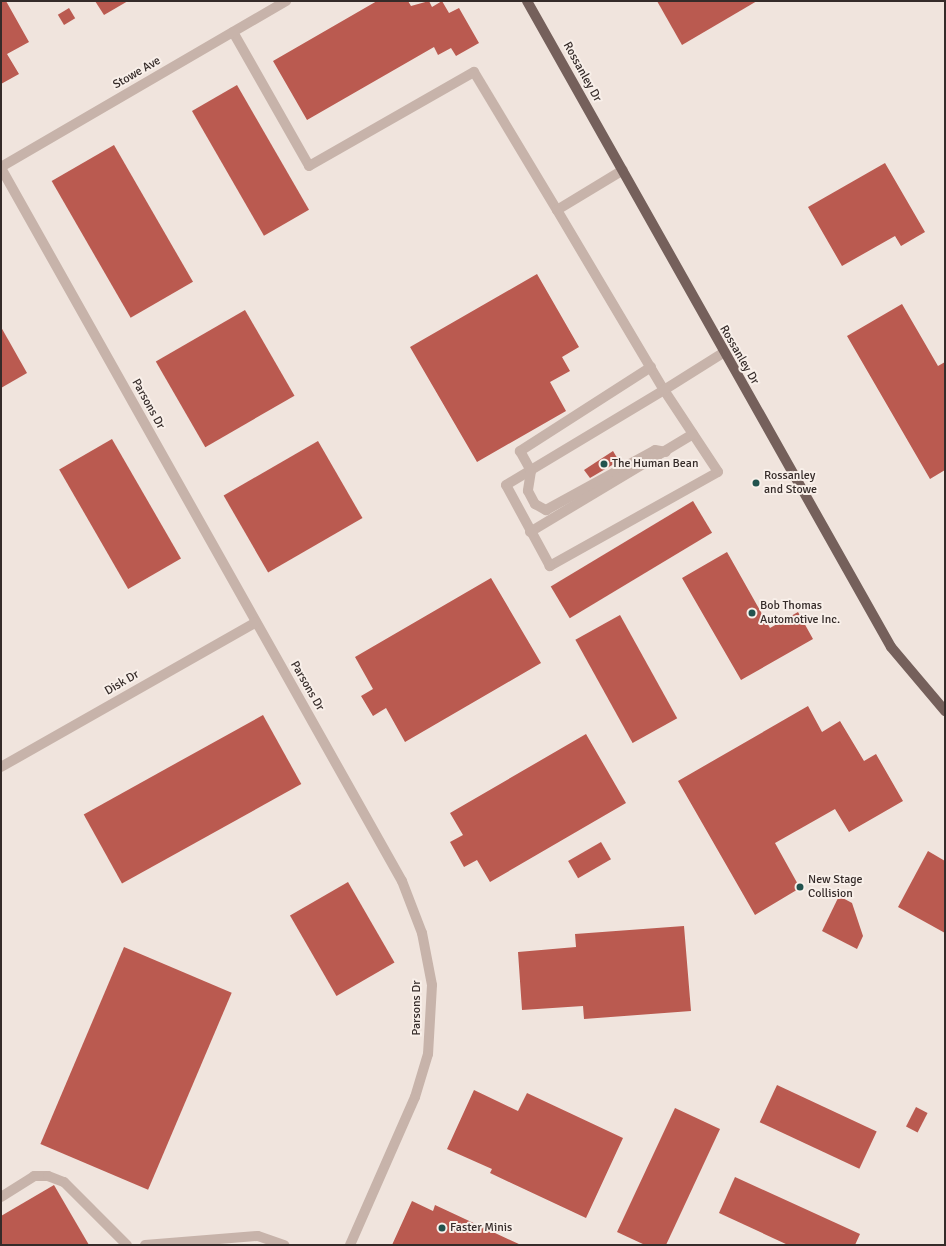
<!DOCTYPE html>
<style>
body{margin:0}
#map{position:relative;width:946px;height:1246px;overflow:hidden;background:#f0e4dd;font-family:Signika,sans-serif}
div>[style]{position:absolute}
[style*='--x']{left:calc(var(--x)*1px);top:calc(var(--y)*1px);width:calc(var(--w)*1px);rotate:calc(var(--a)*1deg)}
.building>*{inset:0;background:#ba5a50;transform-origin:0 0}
.minor>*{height:10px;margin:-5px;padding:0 5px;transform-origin:5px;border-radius:5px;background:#c7b3aa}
.major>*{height:10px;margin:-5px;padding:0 5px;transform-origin:5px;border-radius:5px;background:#75605b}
.dots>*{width:11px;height:11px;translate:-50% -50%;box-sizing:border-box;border:2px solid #f8efe9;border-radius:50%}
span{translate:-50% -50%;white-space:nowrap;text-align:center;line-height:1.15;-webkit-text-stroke:4px #f8efe9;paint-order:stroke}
.street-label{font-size:12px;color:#352b29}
.poi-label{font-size:12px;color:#352b29}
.left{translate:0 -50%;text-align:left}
.frame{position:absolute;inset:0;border:2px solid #352b29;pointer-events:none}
</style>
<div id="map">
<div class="building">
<div style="clip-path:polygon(1px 1px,6px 1px,29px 42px,7px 54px,19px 74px,1px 84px)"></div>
<div style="clip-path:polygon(95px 1px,128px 1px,104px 15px)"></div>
<div style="clip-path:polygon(377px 1px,408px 1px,411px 6px,429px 1px,432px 7px,442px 1px,449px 13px,459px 8px,479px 43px,456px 56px,451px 48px,438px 55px,434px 47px,307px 120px,273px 61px)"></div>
<div style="clip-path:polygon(657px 1px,757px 1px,682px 45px)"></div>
<div style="left:69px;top:8px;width:12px;height:13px;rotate:59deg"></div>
<div style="left:237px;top:85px;width:144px;height:52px;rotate:60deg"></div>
<div style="left:114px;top:145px;width:158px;height:72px;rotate:60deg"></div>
<div style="clip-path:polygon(885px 163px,925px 232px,901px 246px,895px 236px,842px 266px,808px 207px)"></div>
<div style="clip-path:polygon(537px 274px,579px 347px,562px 357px,570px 371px,550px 382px,566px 411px,477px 462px,410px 347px)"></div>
<div style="clip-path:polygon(902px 304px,938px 366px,945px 362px,945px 470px,930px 479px,847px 336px)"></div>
<div style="left:245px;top:310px;width:99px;height:103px;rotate:60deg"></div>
<div style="clip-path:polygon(1px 327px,27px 373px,1px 388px)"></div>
<div style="left:112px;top:439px;width:138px;height:61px;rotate:60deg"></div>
<div style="left:318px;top:441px;width:89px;height:109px;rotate:60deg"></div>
<div style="clip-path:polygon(613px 451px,619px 461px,590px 478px,584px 470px)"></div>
<div style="left:693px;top:501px;width:37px;height:166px;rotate:59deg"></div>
<div style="clip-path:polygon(727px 552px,770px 628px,798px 612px,813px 639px,741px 680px,682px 578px)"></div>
<div style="clip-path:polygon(491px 578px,541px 663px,405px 742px,386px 708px,373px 716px,361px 696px,373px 689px,355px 657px)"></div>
<div style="left:620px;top:615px;width:118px;height:51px;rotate:61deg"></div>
<div style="clip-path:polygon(808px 706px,822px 732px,840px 721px,864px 761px,876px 754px,903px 801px,849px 832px,835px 809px,775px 843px,800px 888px,755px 915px,678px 781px)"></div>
<div style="left:263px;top:715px;width:79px;height:205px;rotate:61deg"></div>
<div style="clip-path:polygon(586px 734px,626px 803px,490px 882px,477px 860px,464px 867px,450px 842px,463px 835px,450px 813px)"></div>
<div style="left:601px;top:842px;width:20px;height:38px;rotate:60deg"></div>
<div style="clip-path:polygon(928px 851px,945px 861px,945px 933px,898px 907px)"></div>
<div style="left:348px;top:882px;width:93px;height:67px;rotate:60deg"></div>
<div style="clip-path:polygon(839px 896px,852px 903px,863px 936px,857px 949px,822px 931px)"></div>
<div style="clip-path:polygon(684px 926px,691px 1011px,584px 1019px,583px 1006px,522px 1010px,518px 952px,576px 947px,575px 934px)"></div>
<div style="left:124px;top:947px;width:117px;height:214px;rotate:23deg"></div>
<div style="left:777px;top:1085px;width:110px;height:41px;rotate:25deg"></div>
<div style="clip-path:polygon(474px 1090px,518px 1111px,527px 1093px,623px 1138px,586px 1218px,490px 1173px,492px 1169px,447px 1149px)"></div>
<div style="left:916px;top:1107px;width:13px;height:22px;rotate:27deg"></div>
<div style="clip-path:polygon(675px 1108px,720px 1129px,666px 1245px,645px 1245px,617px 1232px)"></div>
<div style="clip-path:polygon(735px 1177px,860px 1234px,855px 1245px,788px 1245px,719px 1213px)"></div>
<div style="clip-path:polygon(54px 1185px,89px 1245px,1px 1245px,1px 1216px)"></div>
<div style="clip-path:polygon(412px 1201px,433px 1211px,435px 1205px,521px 1245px,392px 1245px)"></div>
</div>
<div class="minor">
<div style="--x:233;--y:32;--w:154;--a:60.4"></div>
<div style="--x:309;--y:166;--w:190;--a:-29.7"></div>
<div style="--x:474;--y:72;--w:161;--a:59"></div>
<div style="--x:557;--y:210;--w:77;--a:-31.2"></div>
<div style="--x:1;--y:167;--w:330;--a:-30.2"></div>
<div style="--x:1;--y:168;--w:818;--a:60.65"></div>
<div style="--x:402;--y:881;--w:56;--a:69"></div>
<div style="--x:422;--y:933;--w:53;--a:79.1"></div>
<div style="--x:432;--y:985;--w:69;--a:93.3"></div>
<div style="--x:428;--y:1054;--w:45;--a:106.8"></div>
<div style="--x:415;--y:1097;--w:162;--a:113.7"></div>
<div style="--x:557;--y:210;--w:209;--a:59.3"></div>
<div style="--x:664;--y:390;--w:98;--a:56.6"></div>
<div style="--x:718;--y:472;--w:193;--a:150.8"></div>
<div style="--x:550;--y:566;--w:92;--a:-118.5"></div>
<div style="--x:506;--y:485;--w:184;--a:-31"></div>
<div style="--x:664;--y:390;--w:70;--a:-32.1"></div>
<div style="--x:651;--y:367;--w:156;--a:147.3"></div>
<div style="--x:520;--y:451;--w:23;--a:61"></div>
<div style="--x:531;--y:471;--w:20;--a:99"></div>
<div style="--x:528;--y:491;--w:15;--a:62"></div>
<div style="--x:535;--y:504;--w:13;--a:29"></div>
<div style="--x:546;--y:510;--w:124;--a:-28.8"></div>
<div style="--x:655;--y:450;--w:11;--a:10"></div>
<div style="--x:530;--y:532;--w:190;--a:-31"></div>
<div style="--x:1;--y:767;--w:293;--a:-29.6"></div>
<div style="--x:1;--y:1197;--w:39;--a:-32"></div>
<div style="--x:34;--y:1176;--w:14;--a:0"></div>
<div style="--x:48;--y:1176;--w:17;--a:21"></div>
<div style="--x:64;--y:1182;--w:89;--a:45"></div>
<div style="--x:145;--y:1245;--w:113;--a:-4.6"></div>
<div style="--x:258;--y:1236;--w:28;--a:19"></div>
</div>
<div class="major">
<div style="--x:527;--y:1;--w:741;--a:60.6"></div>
<div style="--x:891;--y:647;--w:84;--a:49.8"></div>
</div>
<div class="dots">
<div style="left:604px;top:464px;background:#22534e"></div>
<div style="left:756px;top:483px;background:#22534e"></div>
<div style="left:752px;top:613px;background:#22534e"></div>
<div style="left:800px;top:887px;background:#22534e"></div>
<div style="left:442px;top:1228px;background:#22534e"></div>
</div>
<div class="street-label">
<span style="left:582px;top:72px;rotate:61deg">Rossanley Dr</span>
<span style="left:137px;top:73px;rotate:-30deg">Stowe Ave</span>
<span style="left:739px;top:355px;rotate:60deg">Rossanley Dr</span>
<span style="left:148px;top:404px;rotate:61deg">Parsons Dr</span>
<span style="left:122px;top:683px;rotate:-30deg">Disk Dr</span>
<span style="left:307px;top:686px;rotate:60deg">Parsons Dr</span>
<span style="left:417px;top:1008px;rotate:-90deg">Parsons Dr</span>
</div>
<div class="poi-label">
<span class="left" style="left:612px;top:464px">The Human Bean</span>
<span class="left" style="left:764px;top:483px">Rossanley<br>and Stowe</span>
<span class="left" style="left:760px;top:613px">Bob Thomas<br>Automotive Inc.</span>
<span class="left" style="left:808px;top:887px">New Stage<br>Collision</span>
<span class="left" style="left:450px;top:1228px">Faster Minis</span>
</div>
<div class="frame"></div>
</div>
